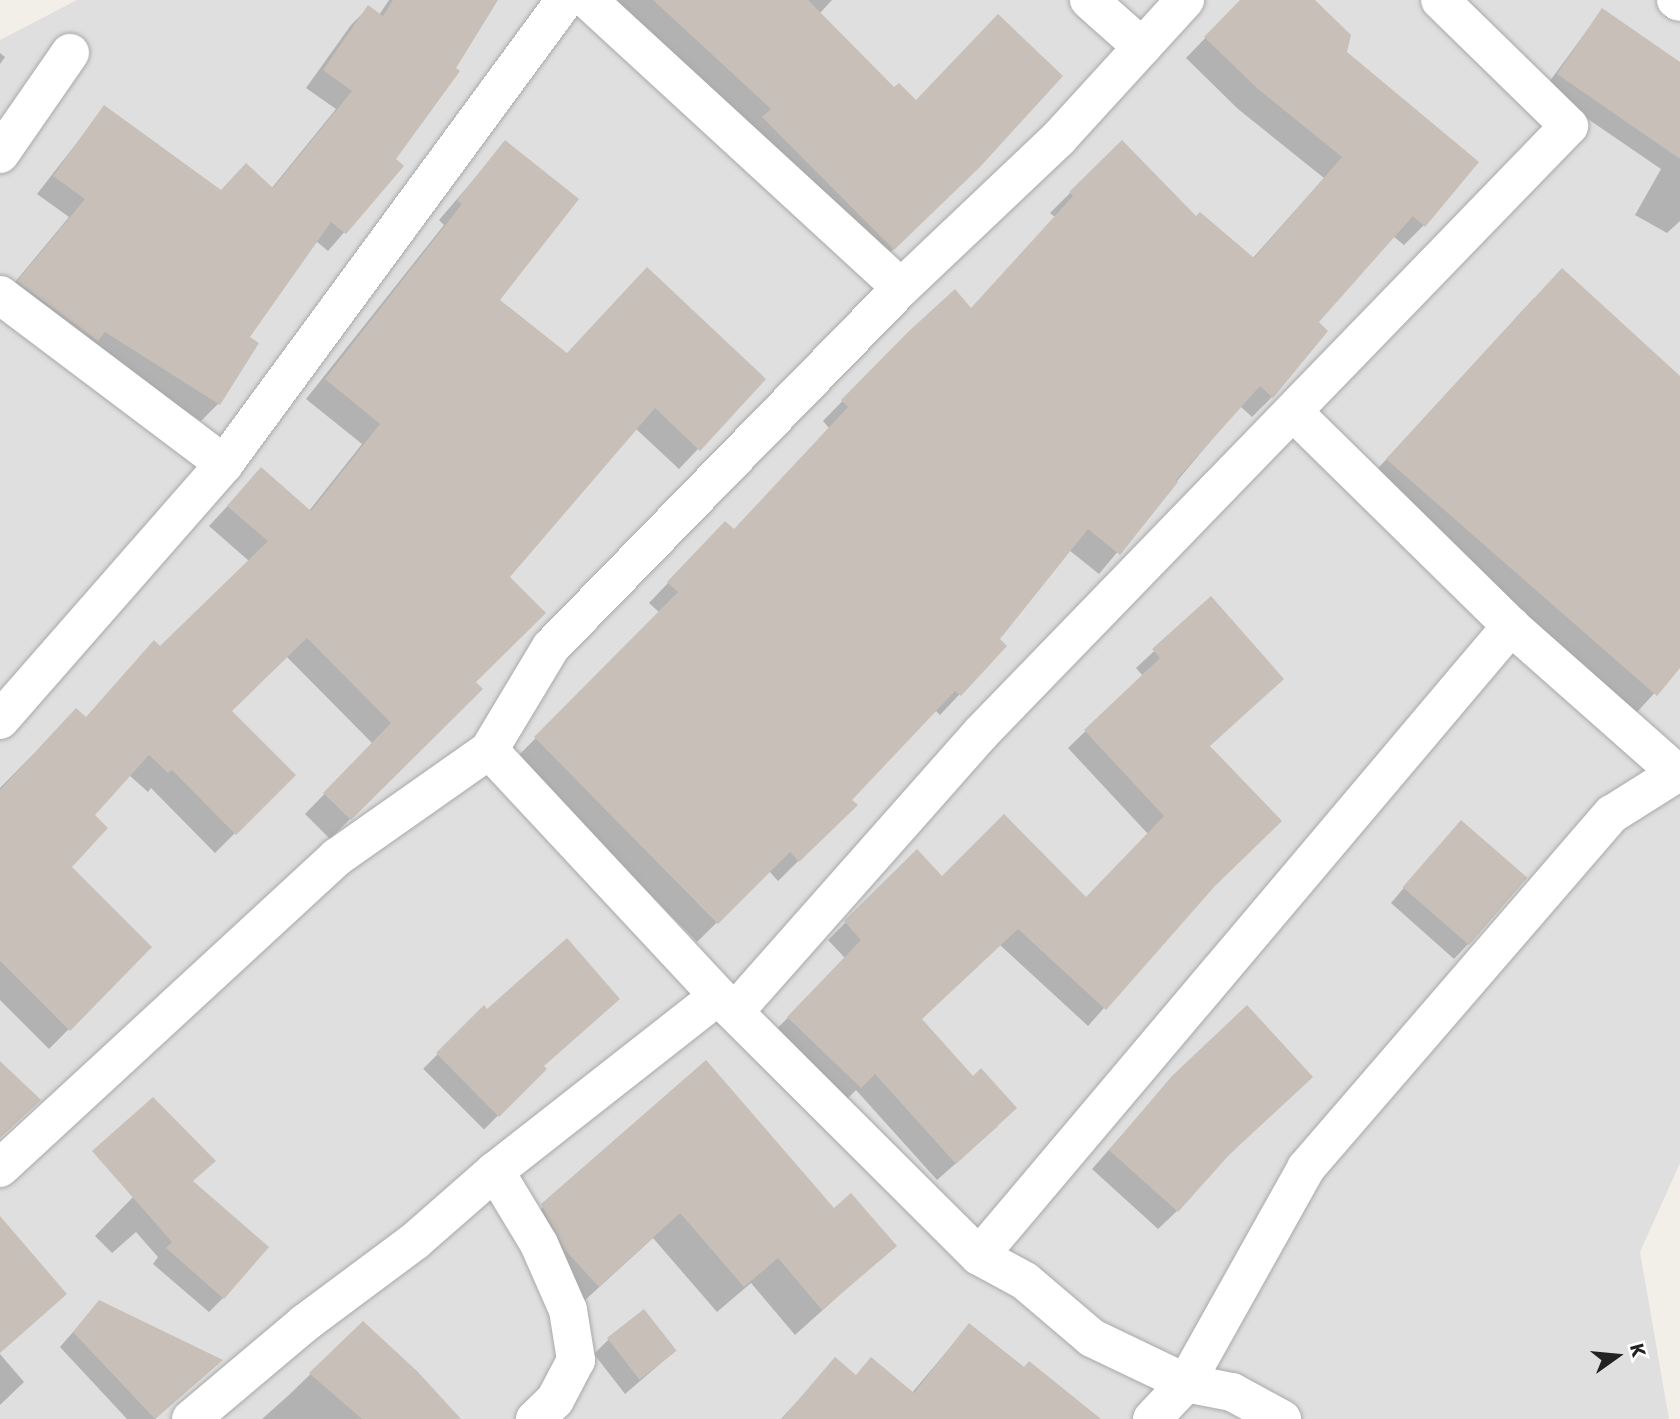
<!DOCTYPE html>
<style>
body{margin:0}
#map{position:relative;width:1680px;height:1419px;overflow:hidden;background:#f2efe9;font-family:Poppins,sans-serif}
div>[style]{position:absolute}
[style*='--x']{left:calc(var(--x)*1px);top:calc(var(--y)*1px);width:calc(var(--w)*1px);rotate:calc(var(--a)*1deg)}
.residential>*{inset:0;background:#e0dfdf}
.shadow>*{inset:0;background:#0003;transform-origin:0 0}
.building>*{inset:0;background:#c7bfb8;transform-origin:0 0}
.roads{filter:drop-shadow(0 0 2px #a9a9a9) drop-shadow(0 0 2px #a9a9a9)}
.street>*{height:38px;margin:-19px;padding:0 19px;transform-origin:19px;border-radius:19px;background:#fff}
span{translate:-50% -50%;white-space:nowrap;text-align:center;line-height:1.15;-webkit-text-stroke:7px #fff;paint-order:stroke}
.north{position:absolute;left:1582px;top:1321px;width:70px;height:70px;-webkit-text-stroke:5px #fff;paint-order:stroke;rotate:75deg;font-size:19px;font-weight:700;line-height:28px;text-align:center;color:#222}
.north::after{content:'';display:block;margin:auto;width:24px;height:32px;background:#222;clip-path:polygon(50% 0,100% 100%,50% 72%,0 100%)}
</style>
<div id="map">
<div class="residential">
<div style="clip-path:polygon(77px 0,1680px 0,1680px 1163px,1640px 1252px,1669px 1419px,0 1419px,0 40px)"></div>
</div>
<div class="shadow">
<div style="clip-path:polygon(389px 0,496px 0,394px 159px,401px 166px,328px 251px,316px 241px,247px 337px,257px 343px,218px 404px,201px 421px,1px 299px,69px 217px,37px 194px,104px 108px,220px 192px,271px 189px,336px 109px,306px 88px,351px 25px,369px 7px,379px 15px)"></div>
<div style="clip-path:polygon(613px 0,832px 0,820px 13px,894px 90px,958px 187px,874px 268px)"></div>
<div style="clip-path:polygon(1242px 0,1312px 0,1346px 53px,1424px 225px,1404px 245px,1393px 236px,1316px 322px,1326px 332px,1272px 397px,1252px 417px,1240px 406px,1099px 574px,1069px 550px,998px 640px,1005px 646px,940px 715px,935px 710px,850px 800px,855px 805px,778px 881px,769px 871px,697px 942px,516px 758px,660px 613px,649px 603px,706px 543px,734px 531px,829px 428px,823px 421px,889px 353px,970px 310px,1055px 217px,1050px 213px,1070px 193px,1196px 218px,1252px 259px,1324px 178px,1238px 109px,1186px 58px)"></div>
<div style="clip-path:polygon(1602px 10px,1680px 64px,1680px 221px,1667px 233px,1635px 215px,1661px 169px,1544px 89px)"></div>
<div style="clip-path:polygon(0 53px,5px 57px,0 64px)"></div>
<div style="clip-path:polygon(506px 142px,497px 300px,566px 355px,628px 289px,698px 449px,679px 469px,635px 428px,508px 577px,474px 682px,481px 689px,330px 839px,305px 814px,373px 744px,286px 656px,230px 711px,293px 775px,215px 853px,151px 788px,148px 792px,129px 775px,92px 815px,69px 867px,150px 947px,49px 1049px,0 1000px,0 788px,76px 711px,85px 719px,249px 561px,209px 526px,261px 470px,309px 511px,362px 444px,306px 399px,444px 225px,439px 220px)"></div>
<div style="clip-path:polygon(1534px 298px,1680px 378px,1680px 665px,1628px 722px,1360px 488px)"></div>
<div style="clip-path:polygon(1210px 599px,1210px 889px,1088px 1026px,1000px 945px,920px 1020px,998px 1126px,937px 1180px,856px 1090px,842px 1104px,771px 1035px,845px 958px,828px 940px,917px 851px,942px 878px,1086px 899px,1148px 834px,1068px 748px,1143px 676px,1136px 668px)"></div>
<div style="clip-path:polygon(1447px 837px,1468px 944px,1454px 959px,1391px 903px)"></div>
<div style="left:484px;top:1008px;width:86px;height:86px;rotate:45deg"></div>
<div style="clip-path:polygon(706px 1063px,833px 1211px,894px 1246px,795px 1335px,751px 1283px,717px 1312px,653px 1238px,572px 1312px,515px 1232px)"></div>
<div style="clip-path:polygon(1173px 1077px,1177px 1211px,1158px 1229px,1092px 1169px)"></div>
<div style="clip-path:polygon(177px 1152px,191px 1182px,223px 1298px,209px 1312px,153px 1264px,158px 1257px,136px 1232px,112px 1253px,95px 1236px)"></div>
<div style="clip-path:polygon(99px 1302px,206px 1374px,155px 1419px,127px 1419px,60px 1347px)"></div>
<div style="clip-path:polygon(363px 1323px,459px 1419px,262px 1419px,290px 1394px)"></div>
<div style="clip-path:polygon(969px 1325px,1076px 1419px,781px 1419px,835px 1360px,855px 1376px,911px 1394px)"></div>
<div style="clip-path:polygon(608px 1340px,675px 1351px,625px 1394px,594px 1354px)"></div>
<div style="clip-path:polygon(0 1354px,24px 1382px,0 1405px)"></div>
</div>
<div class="building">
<div style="clip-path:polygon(393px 0,498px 0,456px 68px,460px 71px,396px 159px,404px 166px,346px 234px,331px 222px,250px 337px,259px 343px,220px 405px,105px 332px,98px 341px,17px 281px,85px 199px,53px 176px,104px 105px,221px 190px,246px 163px,273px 188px,352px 91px,323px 70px,368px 5px,383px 16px)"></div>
<div style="clip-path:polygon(653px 0,808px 0,894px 87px,899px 83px,916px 100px,998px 14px,1063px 76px,980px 167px,894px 250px,762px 117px,771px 109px)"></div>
<div style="clip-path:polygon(1240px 0,1315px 0,1351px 35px,1347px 52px,1479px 162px,1425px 227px,1413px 216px,1319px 322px,1328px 331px,1273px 398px,1260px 386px,1176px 480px,1178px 482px,1120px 555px,1088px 529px,1000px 639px,1007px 646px,961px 696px,955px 691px,852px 800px,858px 805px,799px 862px,790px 852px,718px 924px,534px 737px,678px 592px,667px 582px,725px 521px,734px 529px,848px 407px,841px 400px,909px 331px,955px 289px,971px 308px,1073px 196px,1069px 192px,1122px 140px,1196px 216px,1200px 212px,1254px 258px,1342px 157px,1258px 89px,1204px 37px)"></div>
<div style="clip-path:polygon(1602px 8px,1680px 62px,1680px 159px,1557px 74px)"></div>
<div style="clip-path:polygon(505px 140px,579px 199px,500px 300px,567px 353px,647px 267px,766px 379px,700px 451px,655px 408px,510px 577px,546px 613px,476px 682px,483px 689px,351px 820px,323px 793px,391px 723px,307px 638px,232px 711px,296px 775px,236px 835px,172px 770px,168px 773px,149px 755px,95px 815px,108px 828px,72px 867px,152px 947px,70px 1031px,0 961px,0 790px,76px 708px,86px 717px,154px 640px,160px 646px,268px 541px,227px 506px,261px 467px,311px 511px,380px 424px,325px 379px,462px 204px,457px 200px)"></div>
<div style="clip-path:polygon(1562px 268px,1680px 376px,1680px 668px,1657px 696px,1386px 459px)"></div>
<div style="clip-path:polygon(1211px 596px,1284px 679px,1210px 746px,1282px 821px,1215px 886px,1106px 1010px,1018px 929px,922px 1019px,973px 1076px,981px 1068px,1017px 1108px,956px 1164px,875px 1074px,861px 1088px,787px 1017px,861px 940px,844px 921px,917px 849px,942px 876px,1004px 814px,1086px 897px,1164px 816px,1084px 730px,1160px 658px,1152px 649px)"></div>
<div style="left:1461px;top:820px;width:88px;height:89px;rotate:41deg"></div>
<div style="clip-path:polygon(567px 938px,620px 999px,544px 1066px,547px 1069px,499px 1117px,436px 1053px,484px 1005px,487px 1009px)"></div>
<div style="clip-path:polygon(1247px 1005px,1313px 1077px,1229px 1155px,1178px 1212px,1109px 1150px,1172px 1076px)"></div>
<div style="clip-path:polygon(706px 1060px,834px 1208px,851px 1193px,897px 1246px,822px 1310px,778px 1258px,744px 1287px,680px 1213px,599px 1287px,565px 1250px,541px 1204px)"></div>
<div style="clip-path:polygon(0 1061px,41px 1100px,0 1138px)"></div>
<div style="clip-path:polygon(153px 1097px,216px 1161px,193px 1181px,269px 1247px,224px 1299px,166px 1248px,172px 1242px,92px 1151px)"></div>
<div style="clip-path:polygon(0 1216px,67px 1294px,0 1353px)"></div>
<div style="clip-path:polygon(99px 1300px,223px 1360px,155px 1419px,73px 1332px)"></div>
<div style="left:644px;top:1309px;width:53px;height:47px;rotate:52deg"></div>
<div style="clip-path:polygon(363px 1321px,418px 1372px,461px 1419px,362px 1419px,309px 1373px)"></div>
<div style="clip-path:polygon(969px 1323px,1024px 1367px,1029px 1361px,1101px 1419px,782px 1419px,835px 1357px,856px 1375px,871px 1357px,914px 1393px)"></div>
</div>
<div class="roads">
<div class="street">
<div style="--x:588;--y:0;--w:425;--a:42.6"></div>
<div style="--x:1089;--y:0;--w:71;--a:41.6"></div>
<div style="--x:1676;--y:0;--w:4;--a:27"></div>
<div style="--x:0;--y:154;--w:123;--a:-55.3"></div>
<div style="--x:0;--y:295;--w:281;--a:37"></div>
<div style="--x:0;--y:720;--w:340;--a:-48.8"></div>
<div style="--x:224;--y:464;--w:576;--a:-53.69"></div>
<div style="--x:489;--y:750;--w:336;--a:47"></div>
<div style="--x:718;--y:996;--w:368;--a:44.9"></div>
<div style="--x:979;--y:1256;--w:52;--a:28.5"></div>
<div style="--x:1025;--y:1281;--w:88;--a:40.4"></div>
<div style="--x:1092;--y:1338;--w:104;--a:25.6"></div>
<div style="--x:1186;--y:1383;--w:47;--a:11.1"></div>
<div style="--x:1232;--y:1392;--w:57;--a:28.4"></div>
<div style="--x:736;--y:1010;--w:370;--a:-48.5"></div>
<div style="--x:981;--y:733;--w:845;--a:-45.91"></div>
<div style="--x:1569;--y:126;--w:180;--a:-135.7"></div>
<div style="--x:0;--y:1168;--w:459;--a:-42.7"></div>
<div style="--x:337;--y:857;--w:186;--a:-35.1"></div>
<div style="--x:489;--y:750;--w:120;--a:-59"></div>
<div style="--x:551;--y:647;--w:501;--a:-45.73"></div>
<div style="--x:901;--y:288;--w:218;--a:-43.5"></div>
<div style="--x:1059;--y:138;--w:187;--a:-47.6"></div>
<div style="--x:495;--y:1171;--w:85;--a:58.9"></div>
<div style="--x:539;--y:1244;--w:72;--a:66.3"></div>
<div style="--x:568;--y:1310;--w:51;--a:80.9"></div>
<div style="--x:576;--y:1360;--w:45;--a:117.7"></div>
<div style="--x:555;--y:1400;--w:28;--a:136"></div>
<div style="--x:979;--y:1256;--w:825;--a:-49.82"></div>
<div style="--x:191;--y:1419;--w:149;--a:-40.1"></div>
<div style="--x:305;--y:1323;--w:137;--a:-36.7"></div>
<div style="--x:415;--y:1241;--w:106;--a:-41.2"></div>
<div style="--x:495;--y:1171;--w:283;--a:-38.1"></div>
<div style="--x:1152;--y:1419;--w:50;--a:-46.6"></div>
<div style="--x:1186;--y:1383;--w:246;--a:-60.8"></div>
<div style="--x:1306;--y:1168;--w:468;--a:-49.2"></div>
<div style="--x:1612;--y:814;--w:77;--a:-32.2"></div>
<div style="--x:1677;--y:773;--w:222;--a:-138.5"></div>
<div style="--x:1511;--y:626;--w:305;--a:-135.5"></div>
</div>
</div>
<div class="north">K</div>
</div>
